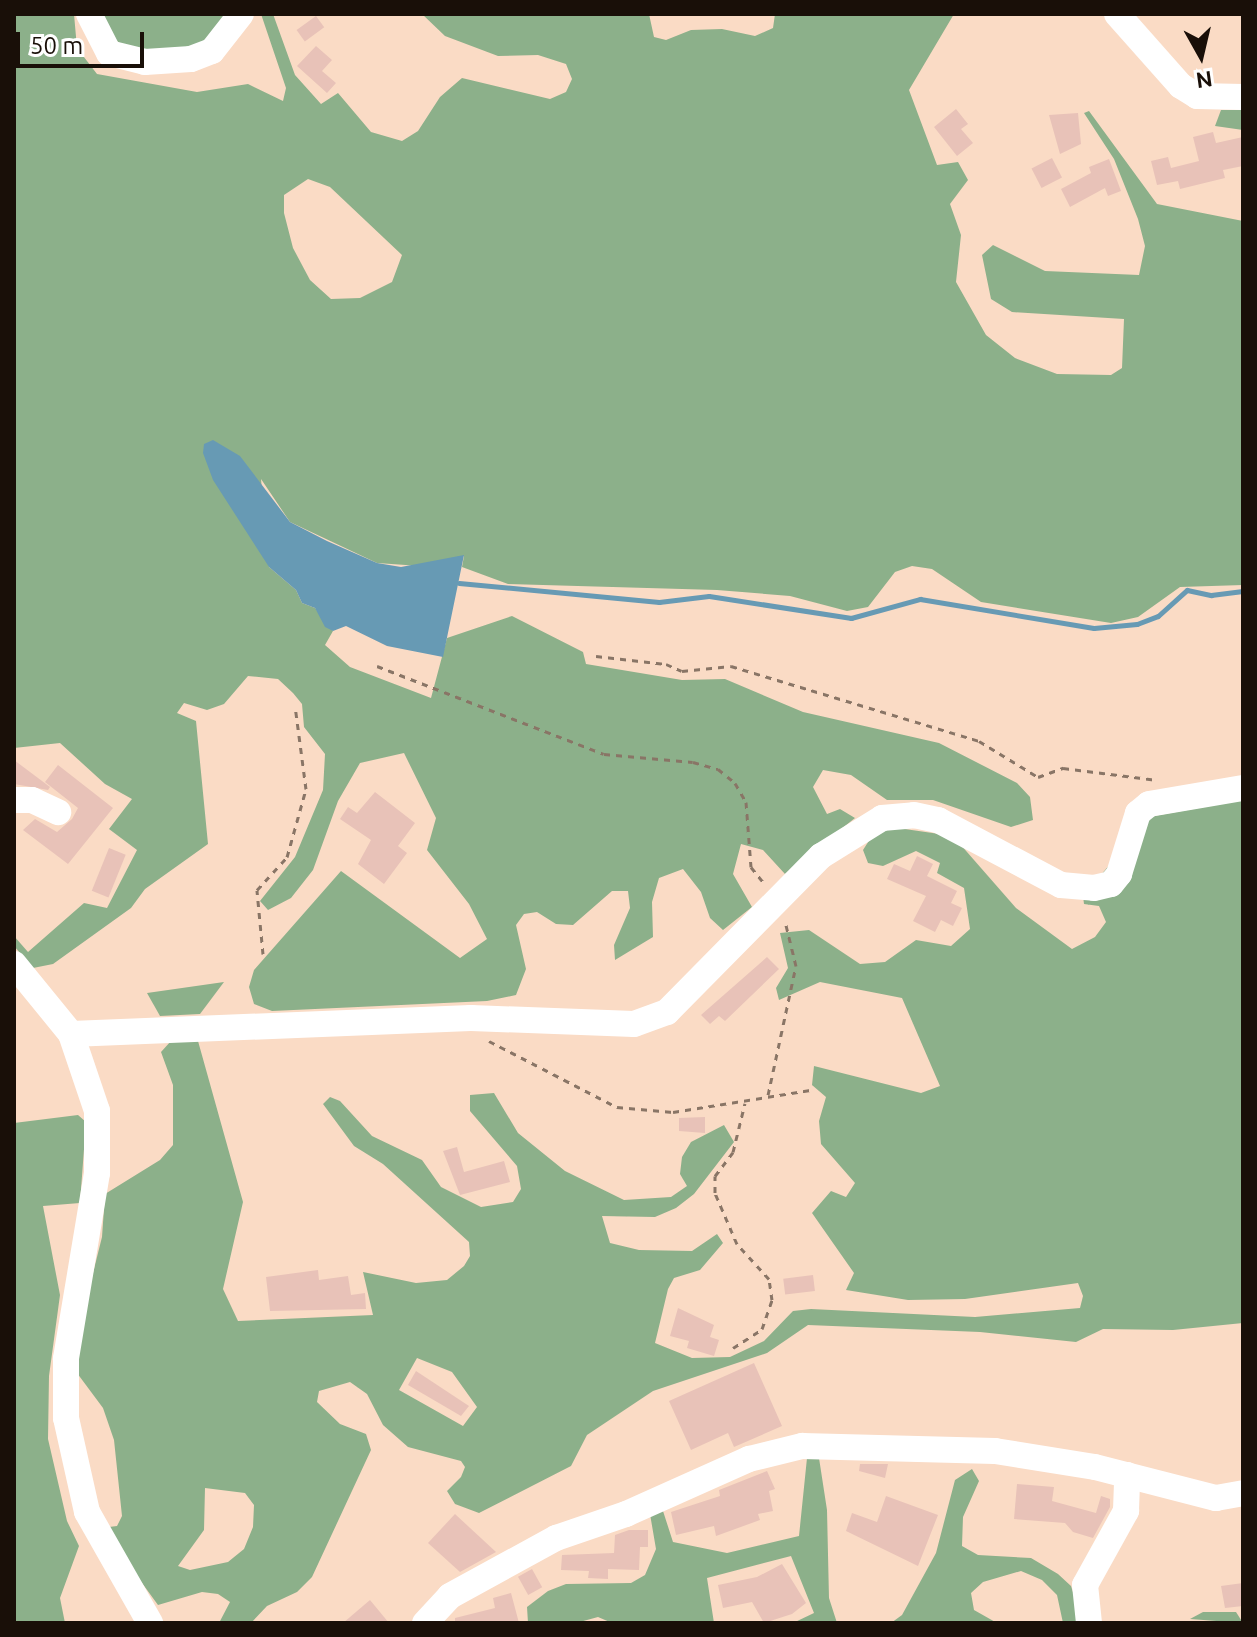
<!DOCTYPE html>
<style>
body{margin:0}
#map{position:relative;width:1257px;height:1637px;overflow:hidden;background:#fadbc5;font-family:Ubuntu,sans-serif}
div>[style]{position:absolute}
[style*='--x']{left:calc(var(--x)*1px);top:calc(var(--y)*1px);width:calc(var(--w)*1px);rotate:calc(var(--a)*1deg)}
.forest>*{inset:0;background:#8cb08a}
.water>*{inset:0;background:#679ab4}
.stream>*{height:5px;margin:-2.5px;padding:0 2.5px;transform-origin:2.5px;border-radius:2.5px;background:#679ab4}
.building>*{inset:0;background:#e8c2b8;transform-origin:0 0}
.path>*{height:3px;margin-top:-1.5px;transform-origin:0;background:repeating-linear-gradient(90deg,#897566 0 6px,transparent 0 12px)}
.minor>*{height:26px;margin:-13px;padding:0 13px;transform-origin:13px;border-radius:13px;background:#fff}
span{translate:-50% -50%;white-space:nowrap;text-align:center;line-height:1.15;-webkit-text-stroke:6px #fff;paint-order:stroke}
.frame{position:absolute;inset:0;border:16px solid #190f08;pointer-events:none}
.north{position:absolute;left:1161px;top:16px;width:80px;height:80px;-webkit-text-stroke:6px #fff;paint-order:stroke;rotate:172deg;font-size:22px;font-weight:700;line-height:32px;text-align:center;color:#190f08}
.north::after{content:'';display:block;margin:auto;width:28px;height:36px;background:#190f08;clip-path:polygon(50% 0,100% 100%,50% 72%,0 100%)}
.scale{position:absolute;left:16px;top:32px;width:128px;height:36px;box-sizing:border-box;border:4px solid #190f08;border-top:0;padding-left:10px;font-size:24px;line-height:28px;white-space:nowrap;color:#190f08;-webkit-text-stroke:6px #fff;paint-order:stroke}
</style>
<div id="map">
<div class="forest">
<div style="clip-path:polygon(evenodd,14px 14px,74px 14px,77px 48px,97px 74px,197px 92px,248px 84px,283px 101px,286px 88px,261px 14px,273px 14px,295px 75px,321px 104px,338px 93px,371px 132px,402px 141px,418px 131px,440px 97px,462px 78px,550px 99px,566px 92px,572px 79px,566px 64px,538px 55px,498px 56px,445px 36px,422px 14px,649px 14px,654px 37px,666px 40px,691px 30px,722px 29px,755px 36px,773px 28px,775px 14px,954px 14px,909px 90px,937px 165px,958px 162px,968px 180px,950px 204px,961px 235px,956px 282px,986px 335px,1015px 358px,1057px 374px,1111px 375px,1122px 368px,1124px 319px,1012px 312px,991px 299px,982px 255px,993px 245px,1045px 271px,1139px 275px,1145px 246px,1138px 219px,1114px 159px,1084px 113px,1089px 111px,1157px 204px,1243px 221px,1243px 585px,1180px 587px,1138px 617px,1111px 623px,981px 602px,932px 569px,912px 566px,895px 572px,868px 607px,847px 611px,790px 596px,717px 590px,508px 584px,462px 567px,464px 556px,420px 566px,377px 563px,290px 522px,261px 479px,269px 567px,296px 590px,302px 603px,315px 608px,333px 631px,325px 645px,350px 667px,431px 698px,447px 638px,512px 616px,583px 652px,586px 664px,682px 680px,725px 679px,803px 712px,939px 743px,1017px 783px,1030px 797px,1033px 820px,1011px 827px,933px 800px,887px 800px,851px 775px,823px 770px,813px 787px,827px 814px,840px 809px,855px 818px,785px 874px,763px 850px,741px 844px,733px 874px,752px 907px,723px 930px,710px 918px,701px 892px,683px 869px,659px 878px,652px 902px,653px 937px,615px 960px,614px 945px,630px 908px,628px 891px,612px 891px,573px 925px,556px 924px,537px 912px,524px 914px,516px 925px,526px 969px,516px 995px,487px 1001px,272px 1011px,254px 1004px,249px 987px,254px 970px,341px 871px,460px 958px,487px 939px,469px 904px,427px 850px,436px 818px,404px 753px,360px 763px,338px 801px,313px 870px,291px 898px,268px 910px,260px 901px,295px 857px,323px 790px,325px 754px,304px 727px,302px 704px,293px 693px,278px 679px,248px 676px,224px 704px,207px 710px,184px 703px,177px 713px,196px 721px,208px 844px,145px 889px,131px 908px,53px 964px,33px 968px,14px 946px,14px 936px,28px 952px,84px 903px,107px 908px,137px 850px,109px 829px,132px 799px,105px 784px,60px 743px,14px 748px,14px 14px,308px 179px,330px 187px,402px 255px,392px 282px,360px 298px,331px 299px,310px 280px,293px 248px,284px 213px,284px 195px,308px 179px)"></div>
<div style="clip-path:polygon(100px 14px,229px 14px,208px 42px,180px 53px,132px 51px,115px 40px)"></div>
<div style="clip-path:polygon(1221px 110px,1243px 110px,1243px 130px,1215px 126px)"></div>
<div style="clip-path:polygon(evenodd,1243px 800px,1243px 1323px,1173px 1330px,1103px 1329px,1076px 1342px,980px 1332px,808px 1325px,767px 1353px,653px 1391px,587px 1435px,571px 1466px,479px 1513px,455px 1504px,447px 1491px,461px 1477px,465px 1467px,461px 1461px,408px 1447px,383px 1425px,367px 1394px,350px 1382px,319px 1391px,317px 1402px,340px 1424px,366px 1434px,371px 1450px,312px 1577px,297px 1592px,267px 1606px,251px 1623px,219px 1623px,230px 1602px,218px 1594px,202px 1592px,158px 1605px,126px 1561px,109px 1527px,117px 1526px,122px 1516px,114px 1440px,103px 1408px,77px 1373px,77px 1337px,102px 1237px,105px 1194px,160px 1160px,173px 1145px,173px 1085px,161px 1052px,171px 1041px,198px 1041px,243px 1202px,223px 1289px,238px 1321px,373px 1315px,363px 1272px,416px 1283px,447px 1280px,464px 1266px,470px 1256px,469px 1242px,383px 1164px,354px 1146px,323px 1104px,330px 1097px,340px 1101px,372px 1136px,422px 1160px,441px 1187px,481px 1207px,513px 1202px,521px 1189px,517px 1166px,470px 1111px,470px 1095px,494px 1093px,518px 1133px,565px 1171px,624px 1200px,671px 1197px,687px 1186px,680px 1174px,682px 1157px,691px 1142px,724px 1125px,734px 1142px,694px 1194px,676px 1208px,655px 1217px,602px 1216px,610px 1243px,639px 1250px,692px 1251px,717px 1234px,723px 1243px,700px 1270px,674px 1278px,668px 1289px,655px 1343px,692px 1358px,730px 1357px,764px 1341px,793px 1311px,811px 1309px,975px 1317px,1080px 1308px,1083px 1296px,1078px 1283px,965px 1299px,908px 1300px,846px 1290px,854px 1273px,812px 1213px,831px 1191px,846px 1197px,855px 1183px,821px 1144px,819px 1121px,826px 1097px,812px 1085px,814px 1066px,921px 1093px,940px 1086px,902px 998px,820px 982px,779px 1000px,776px 988px,788px 968px,780px 933px,809px 930px,860px 964px,885px 962px,916px 940px,951px 946px,970px 929px,964px 888px,937px 873px,940px 863px,916px 851px,883px 866px,868px 863px,863px 850px,872px 836px,891px 827px,953px 836px,1016px 908px,1072px 949px,1095px 937px,1106px 922px,1099px 906px,1084px 904px,1083px 896px,1146px 822px,1154px 816px,1243px 800px,417px 1358px,452px 1372px,477px 1407px,463px 1426px,399px 1390px,417px 1358px,1243px 800px,205px 1488px,245px 1493px,254px 1505px,253px 1527px,244px 1549px,228px 1562px,190px 1570px,178px 1566px,204px 1530px,205px 1488px)"></div>
<div style="clip-path:polygon(224px 982px,200px 1014px,160px 1016px,147px 993px)"></div>
<div style="clip-path:polygon(78px 1115px,86px 1122px,80px 1203px,43px 1206px,60px 1295px,49px 1376px,48px 1439px,67px 1521px,79px 1546px,60px 1598px,65px 1623px,14px 1623px,14px 1123px)"></div>
<div style="clip-path:polygon(807px 1458px,819px 1458px,827px 1510px,829px 1598px,837px 1623px,793px 1623px,814px 1613px,791px 1556px,707px 1578px,714px 1623px,612px 1623px,598px 1617px,576px 1623px,528px 1623px,527px 1607px,548px 1591px,566px 1584px,631px 1583px,645px 1575px,656px 1549px,650px 1514px,663px 1511px,673px 1542px,727px 1553px,799px 1536px)"></div>
<div style="clip-path:polygon(972px 1469px,979px 1481px,963px 1517px,962px 1546px,978px 1555px,1031px 1558px,1058px 1574px,1071px 1586px,1083px 1623px,1063px 1623px,1057px 1595px,1042px 1580px,1021px 1571px,983px 1582px,971px 1593px,974px 1610px,997px 1623px,891px 1623px,902px 1615px,936px 1553px,955px 1480px)"></div>
<div style="clip-path:polygon(1203px 1612px,1236px 1612px,1243px 1623px,1190px 1619px)"></div>
</div>
<div class="water">
<div style="clip-path:polygon(213px 440px,240px 456px,290px 522px,327px 541px,377px 563px,401px 567px,464px 555px,443px 657px,387px 646px,346px 626px,333px 631px,325px 627px,315px 608px,302px 603px,296px 590px,269px 567px,213px 480px,203px 453px,204px 444px)"></div>
</div>
<div class="stream">
<div style="--x:459;--y:583;--w:201;--a:5.4"></div>
<div style="--x:659;--y:602;--w:50;--a:-6.8"></div>
<div style="--x:709;--y:596;--w:144;--a:8.8"></div>
<div style="--x:851;--y:618;--w:72;--a:-15.4"></div>
<div style="--x:920;--y:599;--w:176;--a:9.5"></div>
<div style="--x:1094;--y:628;--w:43;--a:-5.3"></div>
<div style="--x:1137;--y:624;--w:22;--a:-21"></div>
<div style="--x:1158;--y:616;--w:39;--a:-42"></div>
<div style="--x:1187;--y:590;--w:25;--a:12"></div>
<div style="--x:1211;--y:595;--w:32;--a:-7"></div>
</div>
<div class="building">
<div style="left:316px;top:16px;width:14px;height:24px;rotate:54deg"></div>
<div style="clip-path:polygon(316px 46px,332px 60px,322px 71px,336px 83px,327px 93px,297px 66px)"></div>
<div style="clip-path:polygon(956px 109px,968px 124px,961px 129px,973px 143px,957px 156px,934px 127px)"></div>
<div style="clip-path:polygon(1078px 113px,1081px 144px,1060px 154px,1049px 115px)"></div>
<div style="clip-path:polygon(1213px 132px,1216px 143px,1243px 137px,1243px 166px,1223px 170px,1225px 178px,1180px 189px,1178px 181px,1157px 185px,1151px 161px,1168px 157px,1171px 168px,1199px 161px,1193px 137px)"></div>
<div style="left:1052px;top:158px;width:22px;height:23px;rotate:63deg"></div>
<div style="clip-path:polygon(1109px 159px,1121px 191px,1108px 196px,1105px 188px,1070px 207px,1061px 189px,1091px 173px,1089px 167px)"></div>
<div style="clip-path:polygon(14px 760px,50px 787px,48px 790px,14px 784px)"></div>
<div style="clip-path:polygon(58px 765px,113px 808px,68px 864px,23px 830px,35px 819px,57px 832px,72px 819px,78px 808px,45px 782px)"></div>
<div style="clip-path:polygon(375px 792px,415px 823px,398px 846px,407px 853px,384px 884px,358px 864px,371px 840px,340px 819px,348px 807px,357px 813px)"></div>
<div style="left:109px;top:848px;width:18px;height:46px;rotate:22deg"></div>
<div style="clip-path:polygon(917px 856px,933px 864px,927px 876px,957px 891px,951px 903px,962px 908px,953px 926px,941px 920px,935px 932px,913px 921px,926px 896px,887px 879px,894px 864px,910px 871px)"></div>
<div style="clip-path:polygon(767px 957px,779px 969px,725px 1021px,719px 1016px,710px 1024px,701px 1015px)"></div>
<div style="clip-path:polygon(705px 1117px,705px 1133px,679px 1131px,679px 1118px)"></div>
<div style="clip-path:polygon(457px 1147px,464px 1172px,504px 1161px,510px 1182px,460px 1195px,443px 1151px)"></div>
<div style="clip-path:polygon(318px 1270px,319px 1280px,348px 1276px,351px 1295px,365px 1293px,366px 1309px,270px 1311px,266px 1277px)"></div>
<div style="left:813px;top:1275px;width:16px;height:30px;rotate:83deg"></div>
<div style="clip-path:polygon(678px 1308px,714px 1325px,710px 1337px,719px 1340px,714px 1356px,687px 1348px,689px 1341px,670px 1336px)"></div>
<div style="clip-path:polygon(754px 1363px,782px 1426px,734px 1447px,728px 1433px,691px 1450px,669px 1401px)"></div>
<div style="clip-path:polygon(416px 1371px,469px 1406px,461px 1416px,408px 1385px)"></div>
<div style="clip-path:polygon(860px 1464px,888px 1464px,885px 1478px,859px 1471px)"></div>
<div style="clip-path:polygon(767px 1471px,775px 1489px,769px 1491px,773px 1511px,758px 1514px,760px 1520px,716px 1536px,714px 1526px,676px 1535px,671px 1512px,720px 1496px,719px 1490px)"></div>
<div style="clip-path:polygon(1017px 1484px,1054px 1487px,1052px 1501px,1096px 1513px,1101px 1496px,1110px 1499px,1110px 1507px,1093px 1538px,1073px 1532px,1065px 1523px,1014px 1519px)"></div>
<div style="clip-path:polygon(886px 1496px,938px 1515px,918px 1566px,846px 1531px,852px 1513px,877px 1522px)"></div>
<div style="clip-path:polygon(455px 1514px,496px 1552px,460px 1572px,428px 1543px)"></div>
<div style="clip-path:polygon(629px 1530px,648px 1530px,648px 1547px,640px 1547px,639px 1570px,608px 1569px,608px 1579px,588px 1578px,589px 1571px,561px 1570px,562px 1555px,614px 1553px,615px 1535px)"></div>
<div style="clip-path:polygon(782px 1564px,806px 1603px,792px 1614px,764px 1623px,752px 1602px,723px 1608px,718px 1585px,757px 1577px)"></div>
<div style="left:532px;top:1569px;width:21px;height:16px;rotate:61deg"></div>
<div style="clip-path:polygon(1243px 1583px,1243px 1606px,1225px 1608px,1221px 1586px)"></div>
<div style="clip-path:polygon(511px 1593px,519px 1623px,455px 1623px,455px 1618px,495px 1608px,493px 1598px)"></div>
<div style="clip-path:polygon(370px 1600px,389px 1623px,343px 1623px)"></div>
</div>
<div class="path">
<div style="--x:596;--y:656;--w:70;--a:6.5"></div>
<div style="--x:666;--y:664;--w:17;--a:24"></div>
<div style="--x:682;--y:671;--w:49;--a:-5.8"></div>
<div style="--x:731;--y:666;--w:259;--a:16.8"></div>
<div style="--x:979;--y:741;--w:69;--a:31.4"></div>
<div style="--x:1038;--y:777;--w:27;--a:-20"></div>
<div style="--x:1063;--y:768;--w:95;--a:7.3"></div>
<div style="--x:377;--y:666;--w:243;--a:21.2"></div>
<div style="--x:604;--y:754;--w:89;--a:5.1"></div>
<div style="--x:693;--y:762;--w:26;--a:16"></div>
<div style="--x:718;--y:769;--w:22;--a:39"></div>
<div style="--x:735;--y:783;--w:22;--a:60"></div>
<div style="--x:746;--y:802;--w:65;--a:85.6"></div>
<div style="--x:751;--y:867;--w:19;--a:51"></div>
<div style="--x:263;--y:954;--w:64;--a:-95.4"></div>
<div style="--x:257;--y:890;--w:45;--a:-47.7"></div>
<div style="--x:287;--y:857;--w:71;--a:-74.4"></div>
<div style="--x:306;--y:789;--w:84;--a:-97.5"></div>
<div style="--x:489;--y:1041;--w:144;--a:27.3"></div>
<div style="--x:617;--y:1107;--w:56;--a:5.1"></div>
<div style="--x:673;--y:1112;--w:139;--a:-9.1"></div>
<div style="--x:768;--y:1095;--w:132;--a:-77.8"></div>
<div style="--x:796;--y:966;--w:46;--a:-103.7"></div>
<div style="--x:733;--y:1348;--w:35;--a:-33"></div>
<div style="--x:762;--y:1329;--w:31;--a:-71"></div>
<div style="--x:772;--y:1300;--w:21;--a:-98"></div>
<div style="--x:769;--y:1279;--w:47;--a:-132.4"></div>
<div style="--x:737;--y:1244;--w:56;--a:-113.3"></div>
<div style="--x:715;--y:1193;--w:17;--a:-90"></div>
<div style="--x:715;--y:1176;--w:30;--a:-53"></div>
<div style="--x:733;--y:1152;--w:50;--a:-76.2"></div>
</div>
<div class="minor">
<div style="--x:89;--y:14;--w:44;--a:62.9"></div>
<div style="--x:109;--y:53;--w:37;--a:14"></div>
<div style="--x:145;--y:62;--w:46;--a:-3.7"></div>
<div style="--x:191;--y:59;--w:22;--a:-21"></div>
<div style="--x:212;--y:51;--w:47;--a:-51.9"></div>
<div style="--x:1117;--y:14;--w:96;--a:48.4"></div>
<div style="--x:1181;--y:86;--w:19;--a:32"></div>
<div style="--x:1197;--y:96;--w:46;--a:1.2"></div>
<div style="--x:14;--y:800;--w:18;--a:0"></div>
<div style="--x:32;--y:800;--w:29;--a:25"></div>
<div style="--x:14;--y:964;--w:90;--a:50.8"></div>
<div style="--x:71;--y:1034;--w:81;--a:71.3"></div>
<div style="--x:97;--y:1111;--w:62;--a:90"></div>
<div style="--x:97;--y:1173;--w:189;--a:99.5"></div>
<div style="--x:66;--y:1359;--w:59;--a:90"></div>
<div style="--x:66;--y:1418;--w:96;--a:77.4"></div>
<div style="--x:87;--y:1512;--w:128;--a:60.4"></div>
<div style="--x:71;--y:1034;--w:400;--a:-2.3"></div>
<div style="--x:471;--y:1018;--w:163;--a:2.1"></div>
<div style="--x:634;--y:1024;--w:35;--a:-20"></div>
<div style="--x:667;--y:1012;--w:219;--a:-45.4"></div>
<div style="--x:821;--y:856;--w:72;--a:-31.9"></div>
<div style="--x:882;--y:818;--w:32;--a:-5"></div>
<div style="--x:914;--y:815;--w:25;--a:12"></div>
<div style="--x:938;--y:820;--w:139;--a:27.9"></div>
<div style="--x:1061;--y:885;--w:33;--a:5"></div>
<div style="--x:1094;--y:888;--w:17;--a:-13"></div>
<div style="--x:1111;--y:884;--w:13;--a:-51"></div>
<div style="--x:1119;--y:874;--w:64;--a:-72.7"></div>
<div style="--x:1138;--y:813;--w:14;--a:-39"></div>
<div style="--x:1149;--y:804;--w:95;--a:-9.7"></div>
<div style="--x:425;--y:1623;--w:37;--a:-47"></div>
<div style="--x:450;--y:1596;--w:121;--a:-28.7"></div>
<div style="--x:556;--y:1538;--w:74;--a:-18.9"></div>
<div style="--x:626;--y:1514;--w:135;--a:-24.1"></div>
<div style="--x:749;--y:1459;--w:55;--a:-13.8"></div>
<div style="--x:802;--y:1446;--w:193;--a:1.5"></div>
<div style="--x:995;--y:1451;--w:101;--a:9.1"></div>
<div style="--x:1095;--y:1467;--w:125;--a:14.4"></div>
<div style="--x:1216;--y:1498;--w:27;--a:-10"></div>
<div style="--x:1089;--y:1623;--w:38;--a:-96"></div>
<div style="--x:1085;--y:1585;--w:85;--a:-61"></div>
<div style="--x:1126;--y:1511;--w:36;--a:-88"></div>
</div>
<div class="frame"></div>
<div class="north">N</div>
<div class="scale">50 m</div>
</div>
